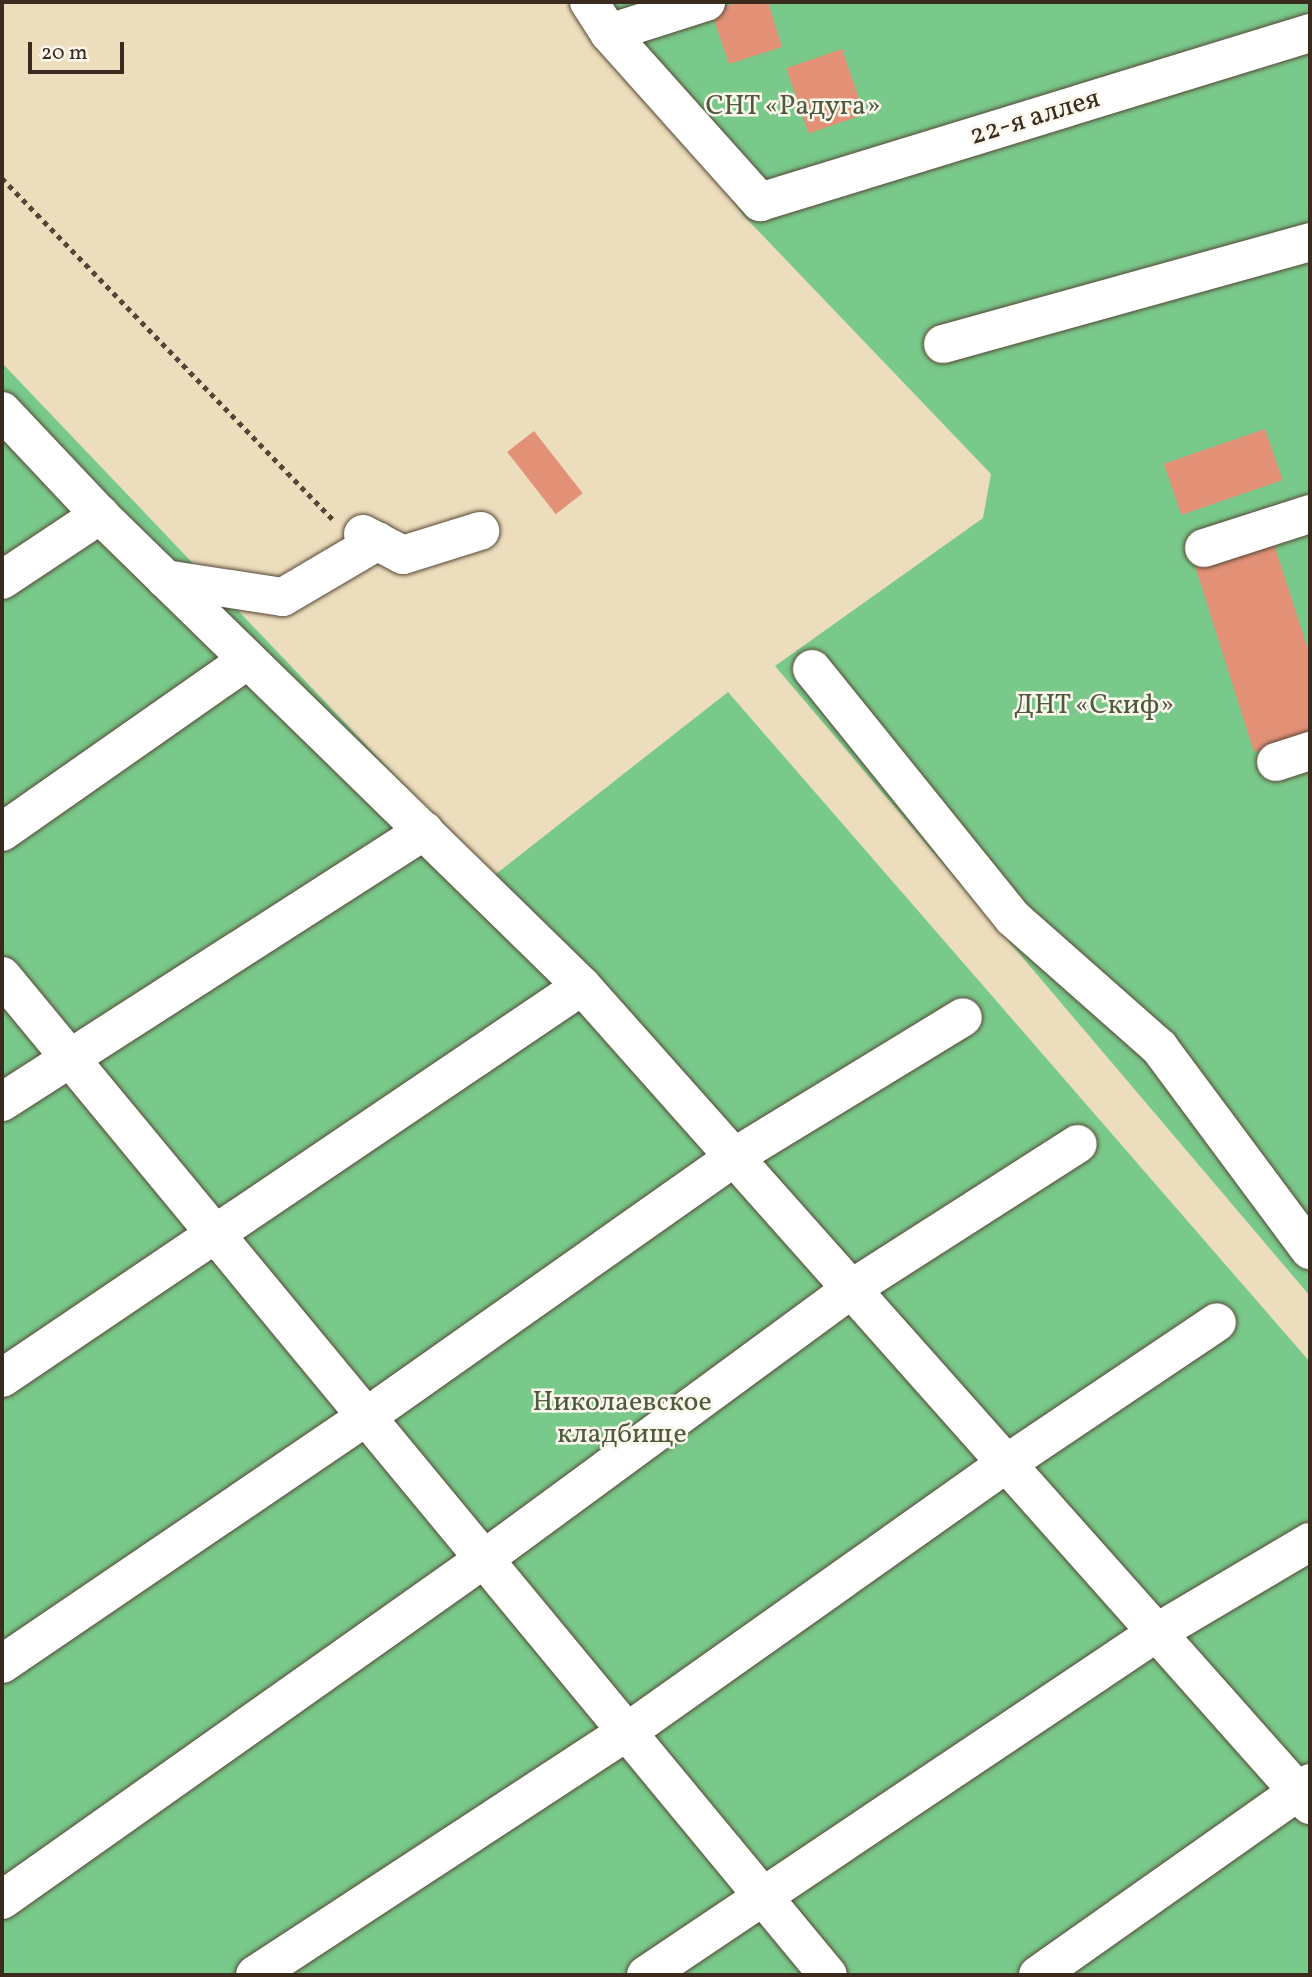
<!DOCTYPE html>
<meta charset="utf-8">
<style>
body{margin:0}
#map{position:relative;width:1312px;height:1977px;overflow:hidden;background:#ecdebc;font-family:Vollkorn,serif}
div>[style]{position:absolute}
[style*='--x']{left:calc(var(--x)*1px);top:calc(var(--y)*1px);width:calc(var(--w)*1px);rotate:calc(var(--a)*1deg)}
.green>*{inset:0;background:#79c98a}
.building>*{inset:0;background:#e29177;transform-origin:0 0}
.path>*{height:4.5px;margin-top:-2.25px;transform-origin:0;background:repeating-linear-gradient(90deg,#564536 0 5px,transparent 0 10px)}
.roads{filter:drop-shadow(0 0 2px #564536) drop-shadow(0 0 2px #564536)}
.minor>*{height:38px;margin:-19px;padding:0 19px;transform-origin:19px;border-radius:19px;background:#fff}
span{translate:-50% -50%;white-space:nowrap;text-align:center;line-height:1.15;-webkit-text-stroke:5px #fbf7ec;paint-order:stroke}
.park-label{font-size:28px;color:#4e5a3e}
.street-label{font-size:28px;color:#3b2a1e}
.frame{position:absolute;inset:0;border:4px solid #3b2a1e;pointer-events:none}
.scale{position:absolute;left:28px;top:42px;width:96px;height:32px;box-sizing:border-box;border:4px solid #3b2a1e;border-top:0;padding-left:9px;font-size:21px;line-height:24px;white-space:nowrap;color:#3b2a1e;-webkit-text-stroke:5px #fbf7ec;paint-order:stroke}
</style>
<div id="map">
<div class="green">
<div style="clip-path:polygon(587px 2px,1310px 2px,1310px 1296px,775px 666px,983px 518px,991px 474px,743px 215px)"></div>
<div style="clip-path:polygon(2px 363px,492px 877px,728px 692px,1310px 1362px,1310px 1975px,2px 1975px)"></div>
</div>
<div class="building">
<div style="clip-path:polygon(740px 2px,768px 2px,782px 47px,729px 64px,711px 11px)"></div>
<div style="left:842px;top:49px;width:69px;height:59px;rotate:71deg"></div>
<div style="left:1265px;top:429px;width:54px;height:107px;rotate:71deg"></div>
<div style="left:534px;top:431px;width:79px;height:34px;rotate:52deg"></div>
<div style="clip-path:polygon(1273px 541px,1310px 656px,1310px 734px,1254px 752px,1195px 566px)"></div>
</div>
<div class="path">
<div style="--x:2;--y:178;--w:475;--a:45.9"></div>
</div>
<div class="roads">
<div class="minor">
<div style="--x:589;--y:2;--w:37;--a:57"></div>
<div style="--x:609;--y:33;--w:227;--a:48.2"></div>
<div style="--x:760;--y:202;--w:575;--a:-17.08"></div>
<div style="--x:609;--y:33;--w:102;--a:-17.7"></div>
<div style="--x:943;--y:344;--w:381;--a:-15.5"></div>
<div style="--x:2;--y:411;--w:143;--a:46.7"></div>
<div style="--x:100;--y:515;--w:674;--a:44.34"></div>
<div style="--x:582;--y:986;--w:1096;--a:48.37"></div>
<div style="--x:363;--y:534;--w:45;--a:27.7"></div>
<div style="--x:403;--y:555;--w:81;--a:-17.3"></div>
<div style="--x:1204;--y:548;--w:111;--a:-17.8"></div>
<div style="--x:165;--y:579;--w:119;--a:8.7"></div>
<div style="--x:283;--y:597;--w:110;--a:-30.5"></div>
<div style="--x:2;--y:580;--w:118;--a:-33.6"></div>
<div style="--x:812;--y:669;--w:320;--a:51.1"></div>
<div style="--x:1013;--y:918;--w:195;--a:41.5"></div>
<div style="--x:1159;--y:1047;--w:253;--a:53.4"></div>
<div style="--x:1276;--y:762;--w:36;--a:-18"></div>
<div style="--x:2;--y:832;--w:300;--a:-35"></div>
<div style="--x:2;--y:976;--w:1296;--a:50.42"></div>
<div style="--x:2;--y:1102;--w:502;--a:-32.71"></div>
<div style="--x:2;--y:1378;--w:700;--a:-34.05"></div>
<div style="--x:2;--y:1664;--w:440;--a:-34.2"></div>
<div style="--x:366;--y:1417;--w:451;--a:-35.2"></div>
<div style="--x:734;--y:1157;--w:268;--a:-31.4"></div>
<div style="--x:2;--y:1900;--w:590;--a:-35.28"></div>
<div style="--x:484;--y:1559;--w:456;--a:-36.3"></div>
<div style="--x:851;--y:1289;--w:269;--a:-32.6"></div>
<div style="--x:255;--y:1975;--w:444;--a:-33.2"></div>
<div style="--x:627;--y:1732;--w:464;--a:-35.3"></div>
<div style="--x:1006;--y:1464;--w:254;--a:-33.9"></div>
<div style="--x:646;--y:1975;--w:614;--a:-33.85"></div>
<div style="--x:1156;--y:1633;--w:179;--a:-30.6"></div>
<div style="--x:1038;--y:1975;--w:333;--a:-35.2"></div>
</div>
</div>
<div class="park-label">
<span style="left:793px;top:107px">СНТ «Радуга»</span>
<span style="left:1094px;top:706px">ДНТ «Скиф»</span>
<span style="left:622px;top:1419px">Николаевское<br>кладбище</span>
</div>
<div class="street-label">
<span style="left:1035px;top:118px;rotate:-17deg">22-я аллея</span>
</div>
<div class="frame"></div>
<div class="scale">20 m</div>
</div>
